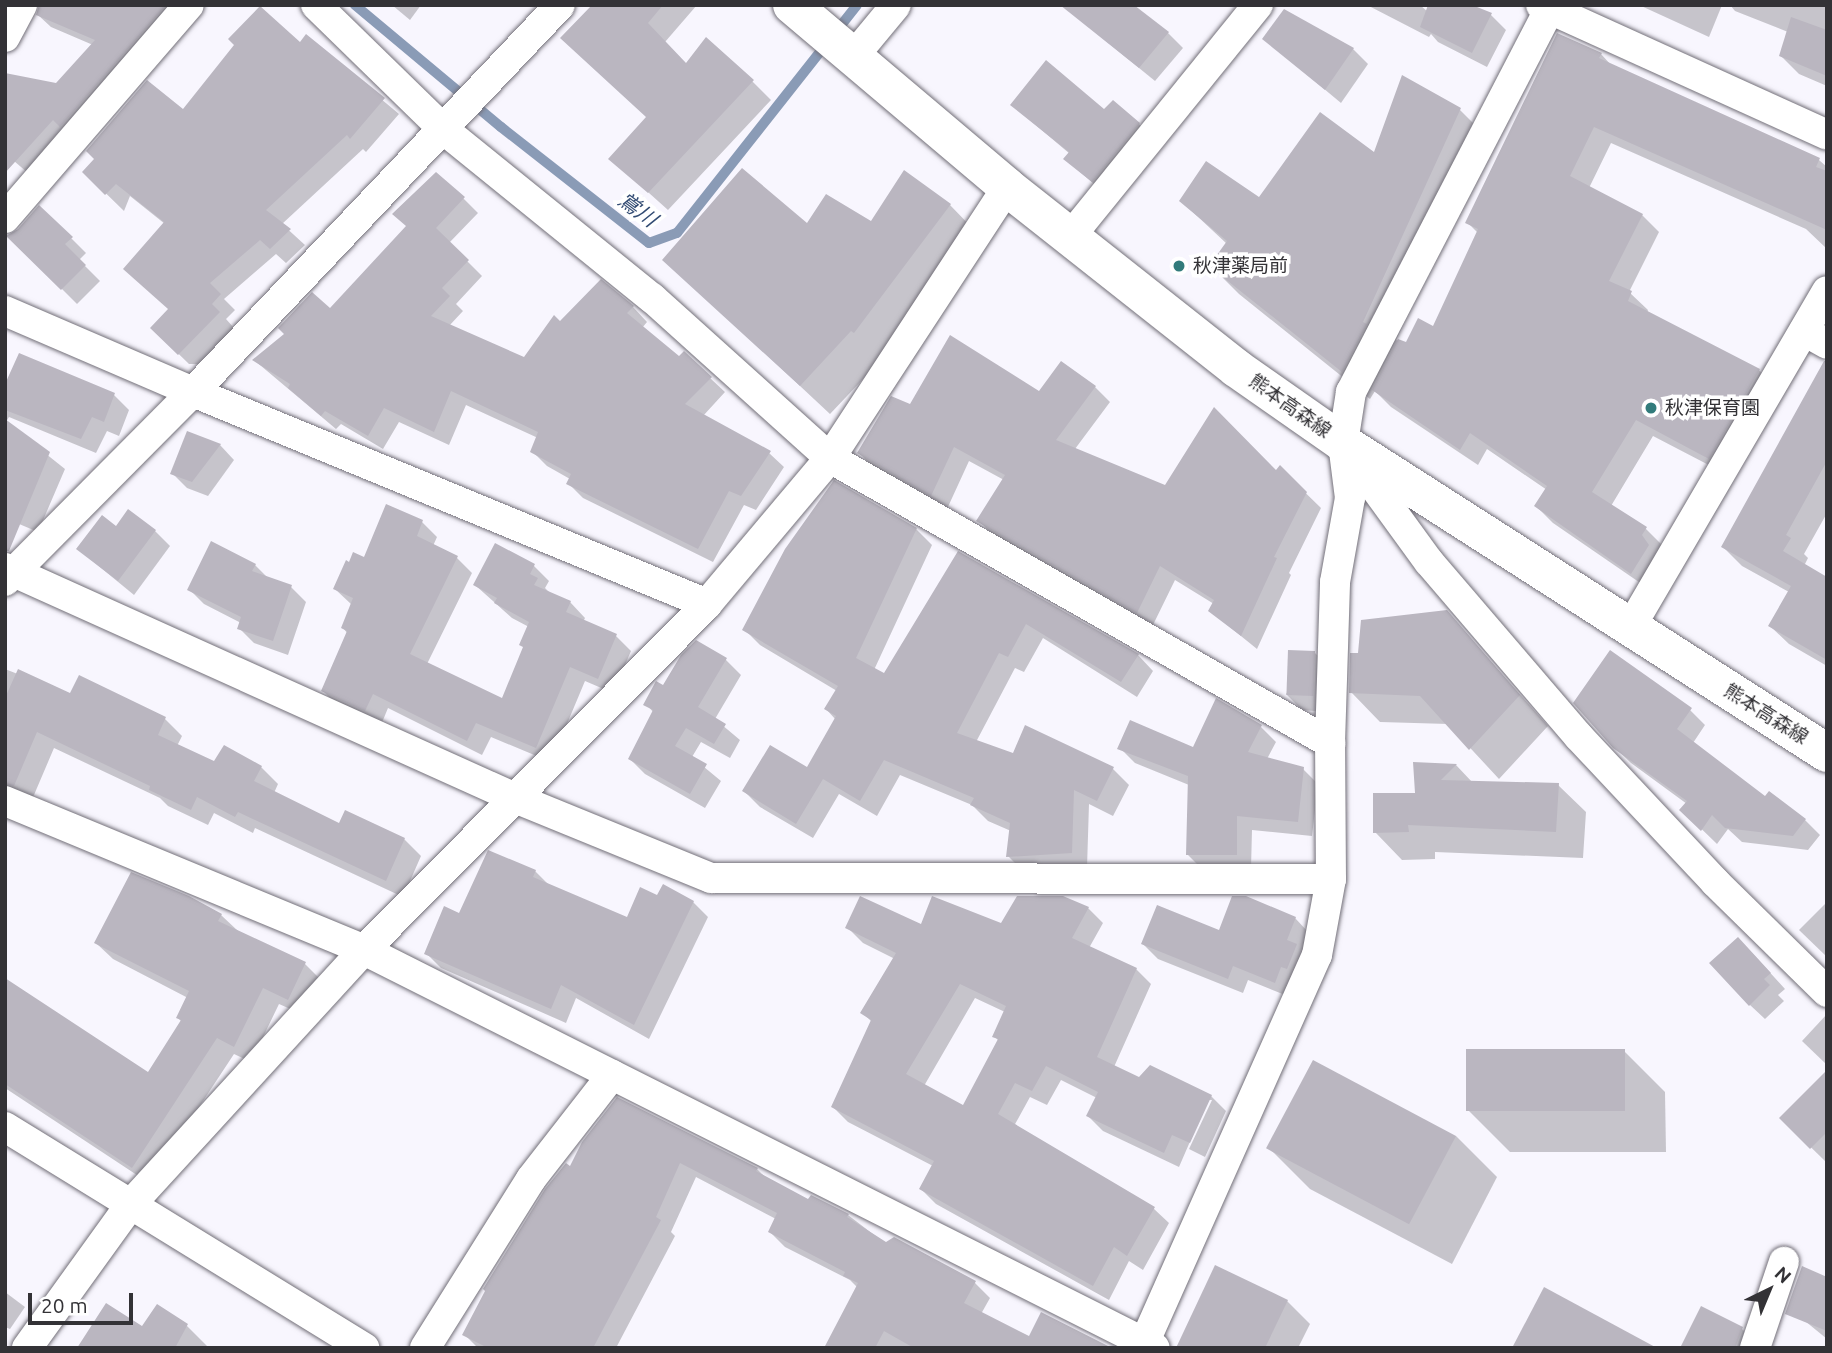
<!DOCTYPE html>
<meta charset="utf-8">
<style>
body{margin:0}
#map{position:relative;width:1832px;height:1353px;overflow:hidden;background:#f8f6fe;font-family:Ubuntu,"Noto Sans JP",sans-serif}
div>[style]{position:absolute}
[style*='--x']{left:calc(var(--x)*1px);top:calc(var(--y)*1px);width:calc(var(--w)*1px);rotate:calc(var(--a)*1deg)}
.shadow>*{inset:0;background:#0003}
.stream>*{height:10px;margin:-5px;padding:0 5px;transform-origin:5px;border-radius:5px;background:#8a9bb6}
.building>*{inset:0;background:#bab6c0;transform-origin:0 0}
.roads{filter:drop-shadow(0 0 2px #726f78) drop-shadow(0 0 2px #726f78)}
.street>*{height:30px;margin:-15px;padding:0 15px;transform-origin:15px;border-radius:15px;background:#fff}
.primary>*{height:38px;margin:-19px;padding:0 19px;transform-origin:19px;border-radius:19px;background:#fff}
.dots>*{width:19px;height:19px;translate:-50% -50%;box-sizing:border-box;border:4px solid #fff;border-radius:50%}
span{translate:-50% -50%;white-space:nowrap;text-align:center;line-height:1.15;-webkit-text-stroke:7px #fff;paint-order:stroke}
.poi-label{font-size:19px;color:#333236}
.left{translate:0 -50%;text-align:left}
.street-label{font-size:19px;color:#333236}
.water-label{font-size:21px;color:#324b73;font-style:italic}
.frame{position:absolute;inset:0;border:7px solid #333236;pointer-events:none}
.north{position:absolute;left:1734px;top:1255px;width:70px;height:70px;-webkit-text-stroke:5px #fff;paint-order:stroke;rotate:43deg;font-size:19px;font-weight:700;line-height:28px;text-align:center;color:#333236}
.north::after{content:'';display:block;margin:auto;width:24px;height:32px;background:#333236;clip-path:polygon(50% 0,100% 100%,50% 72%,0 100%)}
.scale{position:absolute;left:28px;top:1293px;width:105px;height:32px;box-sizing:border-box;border:4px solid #333236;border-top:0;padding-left:9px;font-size:21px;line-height:24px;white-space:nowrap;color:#333236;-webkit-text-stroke:5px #fff;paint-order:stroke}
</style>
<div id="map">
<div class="shadow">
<div style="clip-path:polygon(41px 5px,185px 5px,28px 173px,14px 161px,56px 85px,93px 45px,51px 27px,38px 15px)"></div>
<div style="clip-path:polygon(392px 5px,421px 5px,410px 20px)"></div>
<div style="clip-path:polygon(595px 5px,697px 5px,665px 42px,687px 65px,752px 81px,771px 100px,668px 210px,611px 159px,647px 118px)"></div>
<div style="clip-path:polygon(1367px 5px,1420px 5px,1428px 12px,1468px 5px,1491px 15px,1506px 30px,1487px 67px,1438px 42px,1431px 34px,1429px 37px)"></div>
<div style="clip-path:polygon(1639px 5px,1722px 5px,1709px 37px)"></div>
<div style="clip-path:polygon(1730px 5px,1827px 5px,1827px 86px,1799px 74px,1781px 56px,1788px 32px,1735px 11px)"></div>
<div style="clip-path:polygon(1064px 7px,1168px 33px,1183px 48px,1155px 81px)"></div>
<div style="clip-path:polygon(307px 37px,399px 114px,366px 152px,363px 149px,282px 224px,305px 245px,286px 263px,276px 254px,224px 299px,235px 310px,226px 319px,234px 328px,198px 364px,189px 364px,152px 328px,170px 310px,165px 224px,130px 196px,124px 211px,84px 172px,300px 45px)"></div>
<div style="clip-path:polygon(1264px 39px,1353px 49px,1368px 64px,1341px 103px)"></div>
<div style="clip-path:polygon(1601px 54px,1612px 66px,1819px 160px,1827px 167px,1827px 249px,1806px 229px,1611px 143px,1589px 188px,1642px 215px,1659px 232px,1629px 292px,1648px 310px,1647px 313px,1759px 370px,1775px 387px,1726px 474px,1653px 436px,1611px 506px,1646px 529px,1663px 546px,1649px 589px,1553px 523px,1536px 506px,1547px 490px,1487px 449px,1478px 465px,1391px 407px,1375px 391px,1370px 399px,1239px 294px,1211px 266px,1227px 244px,1181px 201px,1259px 199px,1375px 155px,1460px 110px,1488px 138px,1396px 340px,1407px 345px,1434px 328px,1478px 233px,1467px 222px)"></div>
<div style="clip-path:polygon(1012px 105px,1105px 112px,1139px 124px,1154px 139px,1108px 196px,1065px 159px,1070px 154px)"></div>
<div style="clip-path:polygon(463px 198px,478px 213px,449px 243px,482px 276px,456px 304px,463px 311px,449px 326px,525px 360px,560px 323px,633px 307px,647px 322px,642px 328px,680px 358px,710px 378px,725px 392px,703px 416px,769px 453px,784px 467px,756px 510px,744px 505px,713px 562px,583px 498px,568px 483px,570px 479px,547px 466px,532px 451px,538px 438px,466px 405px,449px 445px,399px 422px,383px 449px,341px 424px,336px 429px,254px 360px,330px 310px)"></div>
<div style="clip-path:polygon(950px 205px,979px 235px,882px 359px,830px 414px,665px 260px,807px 225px,872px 223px)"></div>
<div style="clip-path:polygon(40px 207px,86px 253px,79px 260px,100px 281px,77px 304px,9px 236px,19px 231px)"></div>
<div style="clip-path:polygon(1827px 382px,1827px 513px,1804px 554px,1808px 558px,1804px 566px,1827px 579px,1827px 666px,1789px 644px,1770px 626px,1789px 592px,1742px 566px,1723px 547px)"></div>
<div style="clip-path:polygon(1095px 387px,1110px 402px,1075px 449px,1166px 487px,1276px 472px,1280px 468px,1321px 508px,1289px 573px,1291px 575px,1257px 649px,1210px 611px,1214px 604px,1175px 580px,1152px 627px,994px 536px,979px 521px,1004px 480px,969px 461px,947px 509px,874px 468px,859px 453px,911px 406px)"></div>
<div style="clip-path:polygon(5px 389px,114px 395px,129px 410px,119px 436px,107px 431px,96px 453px,9px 417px,6px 422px,65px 469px,38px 532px,5px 518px)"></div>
<div style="clip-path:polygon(220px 445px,234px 460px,208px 496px,187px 488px,172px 473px)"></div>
<div style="clip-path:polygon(422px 522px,437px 537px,433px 546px,457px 558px,472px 573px,427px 664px,503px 701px,525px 648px,529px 627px,512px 618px,475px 585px,496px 545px,534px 566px,549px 581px,545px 588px,551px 594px,570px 602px,585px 618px,583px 622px,616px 636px,631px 651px,613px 693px,585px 681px,551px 762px,491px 737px,482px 755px,388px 708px,381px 725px,338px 706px,323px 691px,348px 634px,343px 628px,352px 605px,335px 589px,350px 564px,365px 559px)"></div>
<div style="clip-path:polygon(116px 528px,155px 531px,170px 546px,134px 595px,78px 549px)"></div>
<div style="clip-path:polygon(916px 529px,932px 545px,874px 670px,885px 676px,959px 554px,1138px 655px,1153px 671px,1137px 697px,1043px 638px,1024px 672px,1015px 668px,976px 742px,1014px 755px,1025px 728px,1113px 769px,1129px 785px,1113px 816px,1089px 804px,1087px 868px,1024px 872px,1008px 856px,1011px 831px,988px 821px,972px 805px,900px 775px,877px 816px,839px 794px,813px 838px,760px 807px,744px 791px,807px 769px,836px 720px,826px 709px,837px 691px,760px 645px,744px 629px)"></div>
<div style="clip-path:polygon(255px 565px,269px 579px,291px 587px,306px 602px,288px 655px,254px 643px,239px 628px,241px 623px,204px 604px,189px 589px)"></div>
<div style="clip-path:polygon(1447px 612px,1548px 726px,1499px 779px,1448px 724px,1380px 722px,1351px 692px,1359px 655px)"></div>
<div style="clip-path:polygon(696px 642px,726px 660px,741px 675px,715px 719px,740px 740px,730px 758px,701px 742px,692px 757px,721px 781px,705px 808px,645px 774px,630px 759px,654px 713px,646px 704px,663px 687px)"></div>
<div style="clip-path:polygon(1315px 653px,1330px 668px,1328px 712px,1302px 710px,1286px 694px)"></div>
<div style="clip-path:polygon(5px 669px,71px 695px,165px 719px,182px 736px,177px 746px,214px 764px,261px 767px,278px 784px,274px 793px,340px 826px,404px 839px,421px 856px,403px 897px,255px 828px,253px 833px,214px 813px,208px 825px,168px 806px,160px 798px,54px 748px,31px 802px,5px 791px)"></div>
<div style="clip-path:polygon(1690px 710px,1705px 725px,1693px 743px,1766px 799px,1805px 820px,1820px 835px,1808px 850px,1742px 842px,1728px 829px,1717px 844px,1682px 810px,1687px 804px,1631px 763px,1614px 747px)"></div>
<div style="clip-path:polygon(1261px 727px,1276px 742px,1267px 759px,1303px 769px,1318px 784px,1312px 836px,1252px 830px,1251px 869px,1203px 870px,1187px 854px,1189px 785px,1135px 763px,1120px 748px,1194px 750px)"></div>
<div style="clip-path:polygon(1415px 764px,1456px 765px,1473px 783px,1558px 785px,1586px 812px,1583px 858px,1435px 852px,1435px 859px,1402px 860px,1375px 832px,1416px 794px)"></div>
<div style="clip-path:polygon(535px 871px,550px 886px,627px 919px,658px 897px,693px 902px,708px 917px,649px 1039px,576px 998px,566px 1023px,441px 968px,426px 953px,460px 915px)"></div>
<div style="clip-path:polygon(1827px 902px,1827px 957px,1799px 930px)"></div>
<div style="clip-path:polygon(evenodd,1088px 908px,1103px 923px,1089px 948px,1136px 969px,1151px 984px,1114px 1067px,1140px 1079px,1211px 1096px,1226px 1111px,1205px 1157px,1189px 1149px,1212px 1100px,1208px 1100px,1179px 1167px,1103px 1131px,1088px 1116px,1097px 1098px,1061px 1080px,1047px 1105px,1030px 1097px,1014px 1126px,1153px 1208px,1169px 1223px,1143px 1270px,1129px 1261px,1109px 1300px,936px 1204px,921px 1189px,933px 1166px,848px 1122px,833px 1107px,872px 1022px,862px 1012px,895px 959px,863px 943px,847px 927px,1001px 925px,1088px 908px,975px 998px,1005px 1012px,994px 1036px,999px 1041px,963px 1107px,924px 1086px,975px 998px)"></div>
<div style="clip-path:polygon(221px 915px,238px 931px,305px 964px,321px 980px,304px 1015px,279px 1004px,251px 1062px,234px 1054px,149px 1183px,5px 1088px,5px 980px,149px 1074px,182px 1022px,178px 1018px,188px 998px,113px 959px,96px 943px)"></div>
<div style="clip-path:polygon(1295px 918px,1310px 934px,1290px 997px,1248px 980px,1243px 993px,1158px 959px,1143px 944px)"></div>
<div style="clip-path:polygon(1753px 954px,1785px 989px,1778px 995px,1784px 1001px,1765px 1019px,1750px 1005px)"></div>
<div style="clip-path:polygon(1827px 1014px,1827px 1065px,1802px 1041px)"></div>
<div style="clip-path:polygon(1624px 1051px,1665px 1092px,1666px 1152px,1510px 1152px,1469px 1111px)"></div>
<div style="clip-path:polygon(1827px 1072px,1827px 1163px,1781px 1118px)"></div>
<div style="clip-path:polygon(1456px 1136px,1497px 1177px,1452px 1264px,1310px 1189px,1269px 1148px)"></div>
<div style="clip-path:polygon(584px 1143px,757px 1169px,767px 1179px,809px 1201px,812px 1197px,848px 1215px,886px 1244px,975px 1283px,990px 1298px,981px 1314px,1030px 1338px,1100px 1348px,826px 1348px,857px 1287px,850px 1280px,785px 1247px,770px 1232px,776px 1219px,696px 1177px,671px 1232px,675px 1236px,616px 1348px,478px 1348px,464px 1334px,571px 1168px)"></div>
<div style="clip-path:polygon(1827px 1278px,1827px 1339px,1805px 1321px)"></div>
<div style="clip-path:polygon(5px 1292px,25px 1307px,10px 1329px,5px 1327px)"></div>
<div style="clip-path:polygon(1287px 1301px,1310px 1324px,1298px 1348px,1185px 1348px)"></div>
<div style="clip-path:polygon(1702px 1308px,1742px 1329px,1761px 1348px,1682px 1348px)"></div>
<div style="clip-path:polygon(187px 1326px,209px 1348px,79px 1348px,142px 1329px)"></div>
</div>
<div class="stream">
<div style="--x:355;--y:5;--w:190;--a:39.9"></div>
<div style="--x:501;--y:127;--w:188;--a:38.1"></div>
<div style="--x:649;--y:243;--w:30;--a:-20"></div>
<div style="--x:677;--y:233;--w:290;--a:-51.7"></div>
</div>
<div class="building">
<div style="clip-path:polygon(39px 5px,166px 5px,60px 127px,53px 120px,5px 173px,5px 73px,56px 83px,95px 40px,36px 15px)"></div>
<div style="clip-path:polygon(592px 5px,663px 5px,648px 23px,686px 63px,706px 37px,754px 80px,648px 193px,608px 159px,646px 117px,560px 38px)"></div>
<div style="clip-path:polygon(1060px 5px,1134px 5px,1169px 32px,1139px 68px)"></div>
<div style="clip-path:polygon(1428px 5px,1472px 5px,1492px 13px,1472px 53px,1420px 27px)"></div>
<div style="clip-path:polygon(260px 6px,300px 42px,306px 34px,385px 98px,350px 139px,347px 135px,266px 210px,291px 229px,270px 249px,260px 240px,210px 283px,221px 294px,212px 304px,220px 312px,178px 355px,150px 328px,168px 309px,123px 269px,164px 222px,116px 184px,105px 195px,82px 172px,94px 159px,86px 151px,147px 80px,183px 109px,234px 45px,228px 39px)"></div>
<div style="clip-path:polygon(1284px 9px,1354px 48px,1325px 90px,1262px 39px)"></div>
<div style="clip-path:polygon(1791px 17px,1827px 30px,1827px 76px,1779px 56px)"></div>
<div style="clip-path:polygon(1557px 33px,1602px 53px,1599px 58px,1820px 158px,1816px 167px,1827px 171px,1827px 230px,1594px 127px,1570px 176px,1643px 214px,1609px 281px,1632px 291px,1628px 301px,1760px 369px,1709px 459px,1636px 420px,1592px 492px,1647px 527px,1642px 535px,1649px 545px,1631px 574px,1534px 506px,1547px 486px,1470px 433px,1460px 450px,1372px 390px,1398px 339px,1406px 342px,1418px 318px,1433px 326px,1478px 229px,1465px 223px)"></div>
<div style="clip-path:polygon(1046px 60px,1104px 109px,1113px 100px,1140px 123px,1092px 182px,1063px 159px,1069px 152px,1010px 105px)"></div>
<div style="clip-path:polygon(1402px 75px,1461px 108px,1363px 322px,1367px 324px,1342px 372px,1209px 266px,1227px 241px,1179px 201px,1206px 161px,1259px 197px,1320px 112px,1374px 152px)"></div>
<div style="clip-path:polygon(742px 168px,807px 223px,826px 194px,871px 221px,904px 170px,951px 204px,854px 333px,851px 331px,800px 386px,662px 260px)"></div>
<div style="clip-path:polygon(436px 172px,465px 197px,436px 228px,469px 260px,442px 288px,450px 296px,431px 316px,524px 357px,554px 315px,560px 321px,601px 279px,634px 306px,627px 313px,679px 356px,684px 351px,712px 377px,685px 404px,771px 451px,741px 496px,729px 491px,698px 549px,566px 484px,571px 474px,530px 452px,538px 432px,451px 391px,434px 432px,384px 408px,368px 436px,325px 411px,321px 416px,288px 388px,290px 384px,252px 360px,284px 334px,278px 328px,312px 292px,330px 308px,406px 226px,392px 214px)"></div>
<div style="clip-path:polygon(39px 205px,73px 237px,65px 244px,86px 265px,61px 290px,6px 236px,18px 229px)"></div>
<div style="clip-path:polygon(950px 335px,1039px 391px,1061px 361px,1096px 386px,1056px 440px,1165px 485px,1214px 407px,1276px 470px,1280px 465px,1307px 492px,1274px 557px,1277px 558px,1241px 636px,1208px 611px,1214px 600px,1160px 566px,1137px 613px,976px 521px,1005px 475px,954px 447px,931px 496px,857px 453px,891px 396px,910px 404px)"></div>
<div style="clip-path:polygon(19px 353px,115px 393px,104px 422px,92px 417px,81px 439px,5px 410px,5px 384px)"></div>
<div style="clip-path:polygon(1824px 361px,1827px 361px,1827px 461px,1786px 535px,1791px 538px,1783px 551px,1827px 577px,1827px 660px,1768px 626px,1791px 586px,1721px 547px)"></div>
<div style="clip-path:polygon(5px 419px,50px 452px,9px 551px,5px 551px)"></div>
<div style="clip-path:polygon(187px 431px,221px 444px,192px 482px,170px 474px)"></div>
<div style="clip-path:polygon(834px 480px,917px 528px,856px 658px,884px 673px,958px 551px,1139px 654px,1121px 682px,1026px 624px,1008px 657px,999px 653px,957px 733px,1013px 753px,1025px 725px,1114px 767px,1097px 801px,1074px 790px,1072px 853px,1006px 857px,1010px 823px,970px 805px,974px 798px,884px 760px,860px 801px,823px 779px,796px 824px,742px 791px,770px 745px,807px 767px,836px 716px,824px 709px,838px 686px,742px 630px,785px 549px)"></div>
<div style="clip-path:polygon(386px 504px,423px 520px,417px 536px,458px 556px,410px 654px,502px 698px,523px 647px,519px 645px,529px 622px,494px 603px,497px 598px,473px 585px,495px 543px,535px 564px,530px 574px,538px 578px,534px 585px,571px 601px,566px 612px,617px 634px,598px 679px,570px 667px,536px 748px,476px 723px,467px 741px,373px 694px,365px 711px,321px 691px,347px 631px,341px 628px,353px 598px,333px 589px,346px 560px,349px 562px,353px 552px,364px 557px)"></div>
<div style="clip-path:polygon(128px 509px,156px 530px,118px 581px,76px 549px,102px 515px,116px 526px)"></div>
<div style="clip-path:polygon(211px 541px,256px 564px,252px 571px,292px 585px,273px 641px,237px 629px,241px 617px,187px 590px)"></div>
<div style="clip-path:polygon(1447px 610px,1520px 695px,1469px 750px,1420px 696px,1349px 693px,1350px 653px,1358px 653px,1361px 620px)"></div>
<div style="clip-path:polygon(696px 640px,727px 658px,698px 707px,726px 724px,714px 744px,686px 728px,675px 746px,707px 764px,690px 794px,628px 759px,653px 710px,643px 705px,656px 681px,663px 685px,681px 655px)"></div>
<div style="left:1288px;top:650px;width:27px;height:45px;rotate:2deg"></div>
<div style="clip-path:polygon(1610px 650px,1692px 708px,1677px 729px,1765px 796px,1769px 791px,1806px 819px,1793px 836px,1725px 828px,1712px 815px,1701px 831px,1679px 810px,1687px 801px,1613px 748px,1573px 703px)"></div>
<div style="clip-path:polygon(18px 669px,70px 693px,79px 675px,166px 717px,158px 735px,214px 761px,224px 745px,262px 766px,254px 781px,339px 823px,345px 810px,405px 838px,386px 881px,238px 812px,235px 817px,197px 797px,191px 810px,149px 790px,150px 786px,37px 732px,14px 786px,5px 784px,5px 698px)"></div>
<div style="clip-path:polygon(1216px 698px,1262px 725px,1248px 752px,1304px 767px,1298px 822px,1237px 816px,1237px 855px,1186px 855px,1188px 776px,1117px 749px,1130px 720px,1193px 747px)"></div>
<div style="clip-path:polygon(1413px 762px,1457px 764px,1441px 780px,1559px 783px,1556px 832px,1408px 825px,1409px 832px,1373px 833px,1373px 793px,1415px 793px)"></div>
<div style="clip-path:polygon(488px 850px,536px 870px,533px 877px,627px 917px,640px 887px,657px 895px,663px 884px,694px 901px,634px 1025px,561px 985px,551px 1009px,424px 954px,444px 906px,459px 913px)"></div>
<div style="clip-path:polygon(131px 872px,189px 896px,222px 914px,218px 921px,306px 962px,288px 1000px,263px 988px,234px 1047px,217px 1038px,132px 1168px,5px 1084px,5px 978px,148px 1072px,181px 1020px,176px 1018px,189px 991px,94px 943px)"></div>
<div style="clip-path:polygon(evenodd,860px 896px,921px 924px,932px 896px,1001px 923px,1017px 896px,1063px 896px,1089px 907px,1072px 938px,1137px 968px,1097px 1057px,1139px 1077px,1150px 1065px,1212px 1095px,1190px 1143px,1172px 1135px,1164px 1153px,1086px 1116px,1098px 1092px,1046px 1066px,1032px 1091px,1015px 1083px,998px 1114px,1155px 1207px,1127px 1256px,1114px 1247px,1093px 1286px,919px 1189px,934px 1161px,831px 1107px,871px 1020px,860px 1013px,896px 953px,845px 928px,860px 896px,960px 984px,1006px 1006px,992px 1037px,998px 1039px,963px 1105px,906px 1074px,960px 984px)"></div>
<div style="clip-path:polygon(1232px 896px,1246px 896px,1296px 917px,1287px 940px,1297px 944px,1287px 969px,1281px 967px,1275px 983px,1233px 966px,1228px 979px,1141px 944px,1157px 905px,1219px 930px)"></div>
<div style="clip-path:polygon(1738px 937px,1771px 973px,1764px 979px,1770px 985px,1749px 1006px,1709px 963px)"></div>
<div style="left:1625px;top:1049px;width:62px;height:159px;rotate:90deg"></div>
<div style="left:1313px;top:1060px;width:162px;height:100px;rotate:28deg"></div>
<div style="clip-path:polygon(1827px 1070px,1827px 1132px,1810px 1149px,1779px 1118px)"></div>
<div style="clip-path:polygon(617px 1097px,758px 1168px,756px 1171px,808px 1199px,811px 1195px,849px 1214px,847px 1217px,886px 1242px,894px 1237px,976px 1281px,964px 1303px,1029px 1336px,1041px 1312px,1112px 1348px,914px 1348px,884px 1331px,875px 1348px,824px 1348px,858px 1283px,843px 1276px,845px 1272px,768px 1232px,777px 1213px,680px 1163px,656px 1217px,661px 1220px,593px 1348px,488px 1348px,462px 1335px,485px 1291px,483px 1289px,545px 1189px,566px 1163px,570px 1166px,582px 1142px)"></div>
<div style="clip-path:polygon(1215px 1265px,1288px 1300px,1265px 1348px,1176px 1348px)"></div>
<div style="clip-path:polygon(1802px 1266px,1827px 1277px,1827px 1331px,1785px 1314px)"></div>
<div style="clip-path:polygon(1544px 1287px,1657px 1348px,1512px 1348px)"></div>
<div style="clip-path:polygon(106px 1303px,142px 1326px,157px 1304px,188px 1324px,175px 1348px,77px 1348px)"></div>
<div style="clip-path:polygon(1701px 1306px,1743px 1327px,1735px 1348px,1680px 1348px)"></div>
</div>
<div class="roads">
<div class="street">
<div style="--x:316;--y:5;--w:177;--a:44.3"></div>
<div style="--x:443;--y:129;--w:269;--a:39"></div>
<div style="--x:652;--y:298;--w:239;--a:42"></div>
<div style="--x:830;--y:458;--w:576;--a:29.68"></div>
<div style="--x:1541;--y:5;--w:314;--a:24.4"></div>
<div style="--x:5;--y:37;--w:36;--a:-62"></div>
<div style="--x:853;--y:57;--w:67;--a:-50.4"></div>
<div style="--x:5;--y:218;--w:281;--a:-49.2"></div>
<div style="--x:1070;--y:237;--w:299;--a:-51"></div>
<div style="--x:5;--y:311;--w:205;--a:23.3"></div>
<div style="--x:193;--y:392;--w:556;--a:22.41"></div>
<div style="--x:1804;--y:331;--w:26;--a:29"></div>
<div style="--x:1349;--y:452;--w:136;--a:54"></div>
<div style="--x:1429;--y:562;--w:230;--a:49.4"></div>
<div style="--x:1579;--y:737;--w:199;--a:46.8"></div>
<div style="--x:1715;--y:882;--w:157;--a:44.5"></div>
<div style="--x:5;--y:568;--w:559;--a:24.27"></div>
<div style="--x:515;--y:798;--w:212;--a:22.2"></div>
<div style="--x:711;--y:878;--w:620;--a:0.09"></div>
<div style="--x:5;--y:581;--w:267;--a:-45.2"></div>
<div style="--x:193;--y:392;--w:533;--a:-46.52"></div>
<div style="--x:1630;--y:628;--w:390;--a:-59.7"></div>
<div style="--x:5;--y:801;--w:389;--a:22.5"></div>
<div style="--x:364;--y:950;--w:885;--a:26.71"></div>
<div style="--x:5;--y:1127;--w:422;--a:31.6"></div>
<div style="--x:27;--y:1348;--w:178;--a:-54.2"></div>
<div style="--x:131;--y:1204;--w:345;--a:-47.5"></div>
<div style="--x:364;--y:950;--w:487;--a:-45.2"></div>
<div style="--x:707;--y:604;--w:191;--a:-49.9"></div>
<div style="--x:830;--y:458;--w:324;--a:-56.8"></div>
<div style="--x:425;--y:1348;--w:199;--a:-57.9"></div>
<div style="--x:531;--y:1179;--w:132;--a:-52.1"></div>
<div style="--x:1142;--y:1348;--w:430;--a:-66"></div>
<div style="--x:1317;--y:955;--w:77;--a:-79.6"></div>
<div style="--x:1331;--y:879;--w:136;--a:-90.4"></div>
<div style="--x:1330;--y:743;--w:161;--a:-88.2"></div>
<div style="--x:1335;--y:582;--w:85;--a:-79.9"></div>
<div style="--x:1350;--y:498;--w:55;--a:-97.3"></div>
<div style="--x:1343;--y:443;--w:52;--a:-81.1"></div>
<div style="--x:1351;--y:392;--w:436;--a:-62.6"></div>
<div style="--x:1755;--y:1348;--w:91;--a:-71.4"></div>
</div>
<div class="primary">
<div style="--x:792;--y:5;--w:282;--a:40.2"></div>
<div style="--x:1007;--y:187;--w:292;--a:38.3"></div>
<div style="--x:1236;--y:368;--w:131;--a:35"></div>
<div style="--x:1343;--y:443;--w:575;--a:32.64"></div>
</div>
</div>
<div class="dots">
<div style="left:1179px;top:266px;background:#327b7b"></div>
<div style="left:1651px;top:408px;background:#327b7b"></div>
</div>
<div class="poi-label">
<span class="left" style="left:1193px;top:266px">秋津薬局前</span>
<span class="left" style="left:1665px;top:408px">秋津保育園</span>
</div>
<div class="street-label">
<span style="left:1290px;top:406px;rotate:35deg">熊本高森線</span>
<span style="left:1766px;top:714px;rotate:32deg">熊本高森線</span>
</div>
<div class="water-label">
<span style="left:638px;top:209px;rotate:37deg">鴬川</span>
</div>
<div class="frame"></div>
<div class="north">N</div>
<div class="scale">20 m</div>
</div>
